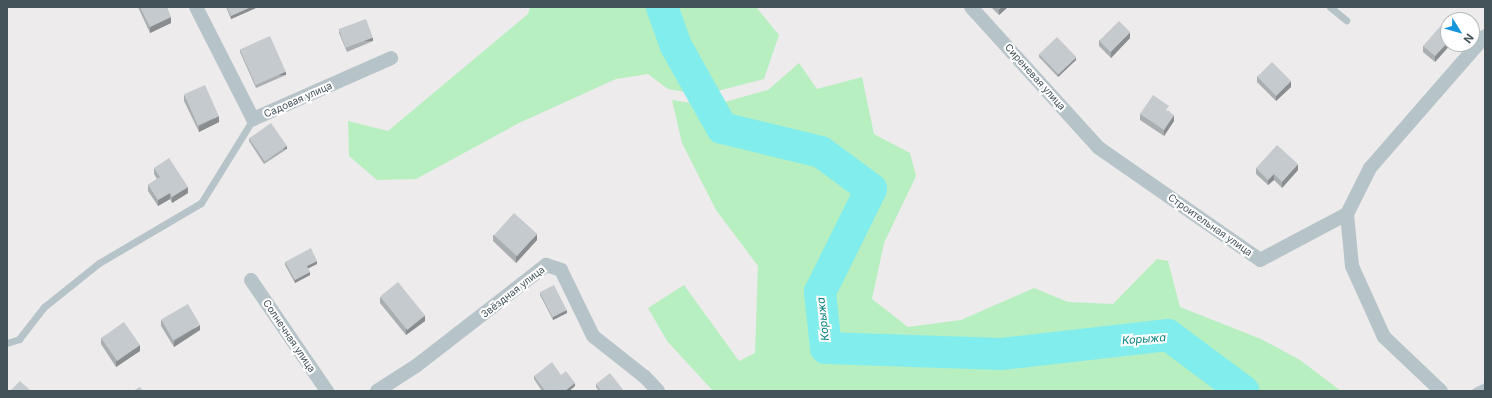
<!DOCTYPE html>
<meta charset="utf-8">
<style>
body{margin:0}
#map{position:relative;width:1492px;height:398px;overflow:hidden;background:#eeebec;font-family:Inter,sans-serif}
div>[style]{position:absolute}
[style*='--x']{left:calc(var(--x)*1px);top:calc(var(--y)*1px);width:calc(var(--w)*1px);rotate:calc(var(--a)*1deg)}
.green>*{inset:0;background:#b7efc1}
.river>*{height:32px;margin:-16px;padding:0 16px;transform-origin:16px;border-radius:16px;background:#82eded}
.service>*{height:7px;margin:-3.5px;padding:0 3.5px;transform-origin:3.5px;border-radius:3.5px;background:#b6c4c9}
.minor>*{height:14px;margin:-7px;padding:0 7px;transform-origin:7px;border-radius:7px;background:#b6c4c9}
.wall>*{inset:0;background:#a9aeb1}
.shaded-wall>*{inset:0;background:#8a8d90;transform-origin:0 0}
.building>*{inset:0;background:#c5cace;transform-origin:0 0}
span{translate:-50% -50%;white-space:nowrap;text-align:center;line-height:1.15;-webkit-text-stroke:4px #fff;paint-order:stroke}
.street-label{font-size:10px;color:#435359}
.water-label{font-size:11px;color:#0b8181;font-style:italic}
.frame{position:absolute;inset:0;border:8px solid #435359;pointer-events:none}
.north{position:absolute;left:1440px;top:12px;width:40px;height:40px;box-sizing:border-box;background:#fff;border:1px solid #b4babd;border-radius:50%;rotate:127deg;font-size:11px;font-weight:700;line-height:16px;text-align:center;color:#435359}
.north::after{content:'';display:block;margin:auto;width:14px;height:18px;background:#1597df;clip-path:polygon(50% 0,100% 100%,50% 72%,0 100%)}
</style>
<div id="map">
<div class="green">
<div style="clip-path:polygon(530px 7px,756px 7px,779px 35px,764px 79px,702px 95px,668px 89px,648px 74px,616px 79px,519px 123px,416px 179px,377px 180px,349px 156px,348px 121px,388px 131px,528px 14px)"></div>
<div style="clip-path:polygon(799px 63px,817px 89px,862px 77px,874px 134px,910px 153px,916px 176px,884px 243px,872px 299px,908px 327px,961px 320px,1034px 288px,1068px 302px,1113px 304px,1157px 259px,1168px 261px,1180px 307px,1261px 339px,1300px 360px,1341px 391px,713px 391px,667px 341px,648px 308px,684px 285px,739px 361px,755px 353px,758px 266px,716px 210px,682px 143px,672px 100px,710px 106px,768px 90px)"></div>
</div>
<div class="river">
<div style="--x:662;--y:7;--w:41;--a:70.3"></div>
<div style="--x:676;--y:46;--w:94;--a:60.7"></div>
<div style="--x:722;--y:128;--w:102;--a:13.6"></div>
<div style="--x:821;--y:152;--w:62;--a:36.5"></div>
<div style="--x:871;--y:189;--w:115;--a:116.3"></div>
<div style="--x:820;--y:292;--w:56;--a:83.9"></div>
<div style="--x:826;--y:348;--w:175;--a:2"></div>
<div style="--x:1001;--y:354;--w:168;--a:-6.5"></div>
<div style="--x:1168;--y:335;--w:94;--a:36.7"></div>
</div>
<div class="service">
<div style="--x:1330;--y:7;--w:21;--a:39"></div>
<div style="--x:7;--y:343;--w:13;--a:-18"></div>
<div style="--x:19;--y:339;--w:41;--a:-52"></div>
<div style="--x:44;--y:307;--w:70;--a:-38.7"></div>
<div style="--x:99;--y:263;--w:118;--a:-30.5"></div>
<div style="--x:201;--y:203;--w:99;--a:-58.2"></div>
<div style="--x:1475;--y:391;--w:11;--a:-27"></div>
</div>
<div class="minor">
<div style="--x:196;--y:7;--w:126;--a:63"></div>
<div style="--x:253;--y:119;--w:151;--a:-23.8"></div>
<div style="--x:971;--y:7;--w:190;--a:47.8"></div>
<div style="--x:1099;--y:148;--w:196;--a:34.8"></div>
<div style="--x:1260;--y:260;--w:98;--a:-27.9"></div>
<div style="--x:251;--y:280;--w:135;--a:55.6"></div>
<div style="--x:377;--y:391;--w:46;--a:-32.7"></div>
<div style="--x:416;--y:366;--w:165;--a:-37.8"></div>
<div style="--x:546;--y:265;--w:16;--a:18"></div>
<div style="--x:561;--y:270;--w:73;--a:64.1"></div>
<div style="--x:593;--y:336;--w:66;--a:38.3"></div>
<div style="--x:645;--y:377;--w:19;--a:47"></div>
<div style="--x:1441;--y:391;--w:79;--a:-136.5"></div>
<div style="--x:1384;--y:337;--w:78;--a:-114.3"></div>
<div style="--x:1352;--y:266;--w:52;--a:-95.5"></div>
<div style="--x:1347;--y:214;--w:51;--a:-63.4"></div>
<div style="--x:1370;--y:168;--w:175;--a:-48.9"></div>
</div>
<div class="wall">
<div style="clip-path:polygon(138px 7px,167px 7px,171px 23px,150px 33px)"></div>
<div style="clip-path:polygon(226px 7px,258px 7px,231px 19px)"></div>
<div style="clip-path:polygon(991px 7px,1008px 7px,999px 15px)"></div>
<div style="clip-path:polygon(339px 30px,373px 41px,347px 52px,339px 33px)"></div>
<div style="clip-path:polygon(1130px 38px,1111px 58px,1099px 46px,1099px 40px)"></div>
<div style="clip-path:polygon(1451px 44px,1435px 62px,1423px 52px,1423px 46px)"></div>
<div style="clip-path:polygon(240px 49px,286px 75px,256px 88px,240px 52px)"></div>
<div style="clip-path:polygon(1039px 54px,1076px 60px,1058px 77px,1039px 57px)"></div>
<div style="clip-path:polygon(1257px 76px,1291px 87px,1276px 101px,1257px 82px)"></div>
<div style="clip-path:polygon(184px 95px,219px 122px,199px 132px,184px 101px)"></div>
<div style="clip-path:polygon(1169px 111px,1174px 121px,1164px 136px,1140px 120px,1140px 114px)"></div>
<div style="clip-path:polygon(249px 138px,287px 149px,264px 164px,249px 141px)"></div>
<div style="clip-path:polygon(154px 168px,188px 193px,172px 203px,170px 199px,158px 206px,148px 191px,148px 185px,157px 179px,154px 174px)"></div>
<div style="clip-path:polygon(1256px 168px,1298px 170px,1282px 188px,1274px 180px,1268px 185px,1256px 174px)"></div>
<div style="clip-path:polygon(493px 235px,537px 240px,516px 263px,493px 241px)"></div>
<div style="clip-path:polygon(285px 262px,317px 264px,308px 268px,310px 275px,295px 283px,285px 265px)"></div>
<div style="clip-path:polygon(540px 292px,567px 313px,553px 320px,540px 295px)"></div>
<div style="clip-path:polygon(380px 297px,425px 321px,406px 335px,380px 303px)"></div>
<div style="clip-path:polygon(161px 320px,200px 330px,174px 347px,161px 326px)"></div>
<div style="clip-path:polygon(101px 338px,140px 351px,116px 367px,101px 344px)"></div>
<div style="clip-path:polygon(561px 375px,575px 386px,569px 391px,542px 391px,534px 379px,534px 376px)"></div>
<div style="clip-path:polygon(596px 384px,624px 391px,599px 391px,596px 387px)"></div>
</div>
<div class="shaded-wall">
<div style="clip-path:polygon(251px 7px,258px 7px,231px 19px,231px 16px)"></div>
<div style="clip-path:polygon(1002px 7px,1008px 7px,999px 15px,999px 9px)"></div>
<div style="clip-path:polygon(171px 17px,171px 23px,150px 33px,150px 27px)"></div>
<div style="clip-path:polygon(1130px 32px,1130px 38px,1111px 58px,1111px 52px)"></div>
<div style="left:373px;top:38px;width:3px;height:28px;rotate:90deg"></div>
<div style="clip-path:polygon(1448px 42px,1448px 44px,1451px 44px,1435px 62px,1435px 56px)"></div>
<div style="clip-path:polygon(1076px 57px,1076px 60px,1058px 77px,1058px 74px)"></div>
<div style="left:286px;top:72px;width:3px;height:33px;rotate:90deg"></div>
<div style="clip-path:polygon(1291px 81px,1291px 87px,1276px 101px,1276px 95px)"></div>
<div style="clip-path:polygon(1174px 115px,1174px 121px,1164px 136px,1164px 130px)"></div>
<div style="clip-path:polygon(219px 116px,219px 122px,199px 132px,199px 126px)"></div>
<div style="left:287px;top:146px;width:3px;height:27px;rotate:90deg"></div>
<div style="clip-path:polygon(1298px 164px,1298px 170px,1282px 188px,1282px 182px)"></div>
<div style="clip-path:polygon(1274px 174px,1274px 180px,1268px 185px,1268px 180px)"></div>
<div style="clip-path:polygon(188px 187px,188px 193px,172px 203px,172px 197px)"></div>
<div style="clip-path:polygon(170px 193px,170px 199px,158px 206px,158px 200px)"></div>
<div style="clip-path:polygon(537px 234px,537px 240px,516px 263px,516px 257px)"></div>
<div style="clip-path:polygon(317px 261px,317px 264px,307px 269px,307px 266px)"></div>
<div style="clip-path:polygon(310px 272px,310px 275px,295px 283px,295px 280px)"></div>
<div style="clip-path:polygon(567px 310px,567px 313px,553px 320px,553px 317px)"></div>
<div style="clip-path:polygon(425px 315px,425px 321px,406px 335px,406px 329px)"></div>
<div style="clip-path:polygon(200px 325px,200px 330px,174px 347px,174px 341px)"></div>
<div style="clip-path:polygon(140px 345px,140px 351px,116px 367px,116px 361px)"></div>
<div style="clip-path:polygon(575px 383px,575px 386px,569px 391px,565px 391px)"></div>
</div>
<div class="building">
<div style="clip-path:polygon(140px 7px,167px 7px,171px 17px,150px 27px)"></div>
<div style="clip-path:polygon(227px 7px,251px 7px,231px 16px)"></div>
<div style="clip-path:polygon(997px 7px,1002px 7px,999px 9px)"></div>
<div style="left:366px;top:19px;width:20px;height:29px;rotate:70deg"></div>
<div style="clip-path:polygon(1446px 20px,1448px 22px,1448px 42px,1435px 56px,1423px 46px)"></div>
<div style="left:1119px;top:21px;width:16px;height:28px;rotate:45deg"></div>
<div style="left:270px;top:36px;width:39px;height:33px;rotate:66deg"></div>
<div style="left:1057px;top:37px;width:28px;height:25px;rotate:46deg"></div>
<div style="left:1272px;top:62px;width:27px;height:21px;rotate:45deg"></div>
<div style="left:205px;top:85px;width:34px;height:23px;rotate:66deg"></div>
<div style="clip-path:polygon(1153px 95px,1169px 106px,1166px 110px,1174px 115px,1164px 130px,1140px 114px)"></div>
<div style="left:271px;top:123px;width:28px;height:27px;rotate:55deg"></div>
<div style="clip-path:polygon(1277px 145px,1298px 164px,1282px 182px,1274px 174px,1268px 180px,1256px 168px)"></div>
<div style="clip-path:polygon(169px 158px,188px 187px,172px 197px,170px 193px,158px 200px,148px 185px,160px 177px,154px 168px)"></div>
<div style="left:514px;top:213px;width:31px;height:30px;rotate:42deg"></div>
<div style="clip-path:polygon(311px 248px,317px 261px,307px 266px,310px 272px,295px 280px,285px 262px)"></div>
<div style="left:398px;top:282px;width:43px;height:23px;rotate:51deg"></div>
<div style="left:554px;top:285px;width:28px;height:16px;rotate:63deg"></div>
<div style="left:188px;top:304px;width:24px;height:31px;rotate:60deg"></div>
<div style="left:124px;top:322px;width:28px;height:28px;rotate:55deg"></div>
<div style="clip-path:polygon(552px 362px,561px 375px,566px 371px,575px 383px,565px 391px,545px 391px,534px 376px)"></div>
<div style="clip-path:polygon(610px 373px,624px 391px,601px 391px,596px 384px)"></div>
<div style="clip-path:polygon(20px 381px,31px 391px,10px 391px)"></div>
<div style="clip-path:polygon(140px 387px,143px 391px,133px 391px)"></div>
</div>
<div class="street-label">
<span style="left:1035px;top:77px;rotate:48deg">Сиреневая улица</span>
<span style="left:298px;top:100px;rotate:-24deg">Садовая улица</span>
<span style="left:1210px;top:225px;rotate:35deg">Строительная улица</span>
<span style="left:513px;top:292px;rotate:-38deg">Звёздная улица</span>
<span style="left:289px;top:336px;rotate:56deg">Солнечная улица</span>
</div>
<div class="water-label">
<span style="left:823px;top:319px;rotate:-96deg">Корыжа</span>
<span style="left:1144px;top:339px;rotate:-4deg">Корыжа</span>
</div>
<div class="frame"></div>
<div class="north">N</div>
</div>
